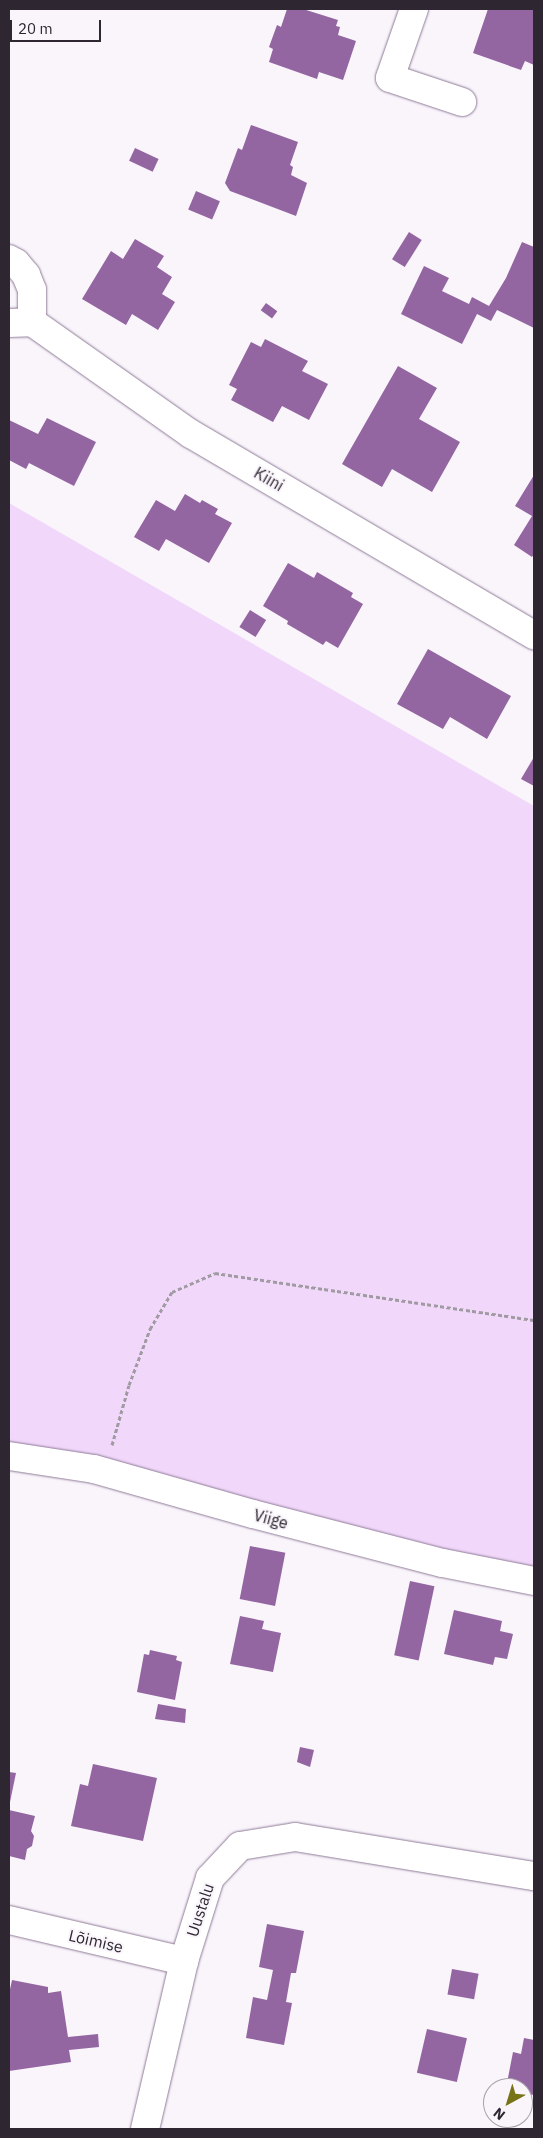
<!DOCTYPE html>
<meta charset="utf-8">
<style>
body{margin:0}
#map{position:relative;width:543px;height:2138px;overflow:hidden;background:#f9f5fb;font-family:"IBM Plex Sans",sans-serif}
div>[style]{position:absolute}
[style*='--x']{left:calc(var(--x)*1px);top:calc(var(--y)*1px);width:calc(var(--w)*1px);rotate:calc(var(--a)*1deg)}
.green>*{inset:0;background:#f1d8fa}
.building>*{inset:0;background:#9366a2;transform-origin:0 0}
.path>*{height:3px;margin-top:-1.5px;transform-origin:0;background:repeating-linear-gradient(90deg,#a09aa2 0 4px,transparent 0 6.5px)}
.roads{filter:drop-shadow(0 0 1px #8f7a97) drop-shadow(0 0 1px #8f7a97)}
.minor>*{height:28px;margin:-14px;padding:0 14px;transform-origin:14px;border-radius:14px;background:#fff}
span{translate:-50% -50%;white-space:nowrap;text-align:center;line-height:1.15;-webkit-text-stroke:4px #f9f5fb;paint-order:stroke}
.street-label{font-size:16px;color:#2e2631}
.frame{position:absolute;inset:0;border:10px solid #2e2631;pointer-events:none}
.north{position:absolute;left:483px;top:2078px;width:50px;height:50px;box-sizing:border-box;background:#f9f5fb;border:1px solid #a8a2aa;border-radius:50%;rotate:219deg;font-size:14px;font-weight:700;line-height:20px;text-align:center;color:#2e2631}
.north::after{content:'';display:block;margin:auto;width:18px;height:22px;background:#777418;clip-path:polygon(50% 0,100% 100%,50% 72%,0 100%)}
.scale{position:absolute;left:10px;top:20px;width:91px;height:22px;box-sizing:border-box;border:2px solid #2e2631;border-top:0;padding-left:6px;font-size:15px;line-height:18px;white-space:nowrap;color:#2e2631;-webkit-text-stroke:4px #f9f5fb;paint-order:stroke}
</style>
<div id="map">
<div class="green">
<div style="clip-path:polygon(9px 503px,534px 806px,534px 1573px,9px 1446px)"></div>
</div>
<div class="building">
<div style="clip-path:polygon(287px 9px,303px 9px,338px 20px,336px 26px,340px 27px,338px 35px,356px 41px,343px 80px,319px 72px,317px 79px,269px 62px,273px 49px,269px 47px,277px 25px,281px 27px)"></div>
<div style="clip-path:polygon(488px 9px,534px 9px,534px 65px,525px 61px,521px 70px,473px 53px)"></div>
<div style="clip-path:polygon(251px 125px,298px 142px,290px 165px,293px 167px,291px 175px,307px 183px,296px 216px,230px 191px,225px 183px,238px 148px,242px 150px)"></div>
<div style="left:135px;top:148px;width:26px;height:14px;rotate:25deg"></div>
<div style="left:196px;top:191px;width:26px;height:20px;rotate:23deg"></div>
<div style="left:409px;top:232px;width:15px;height:32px;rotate:32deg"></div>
<div style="clip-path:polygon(135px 239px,164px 256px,157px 267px,172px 277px,162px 294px,175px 302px,158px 330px,132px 314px,126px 325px,82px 299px,111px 251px,123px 259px)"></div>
<div style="clip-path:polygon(522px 242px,534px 247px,534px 328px,497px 310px,491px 321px,477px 314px,462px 344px,401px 314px,424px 266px,449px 278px,442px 291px,469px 304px,472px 297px,489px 306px,506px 278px)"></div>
<div style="left:266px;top:303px;width:14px;height:9px;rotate:36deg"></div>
<div style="clip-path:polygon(265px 339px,308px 361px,302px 371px,328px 384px,309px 420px,282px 406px,273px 422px,231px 400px,237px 389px,229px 385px,251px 342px,261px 347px)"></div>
<div style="clip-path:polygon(398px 366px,437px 388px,419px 419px,460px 442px,432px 492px,392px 469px,382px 487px,342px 464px)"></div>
<div style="clip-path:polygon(47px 418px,96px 442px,74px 486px,29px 463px,26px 469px,9px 460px,9px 420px,38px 434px)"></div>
<div style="clip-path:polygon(534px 475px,534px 554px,532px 557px,514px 545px,532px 516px,515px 506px)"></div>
<div style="clip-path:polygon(185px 494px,200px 503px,202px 500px,218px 509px,215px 514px,232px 523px,209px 563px,166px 539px,159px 551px,134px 537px,156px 500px,175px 511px)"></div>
<div style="clip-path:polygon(288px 563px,314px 578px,317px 572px,353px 593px,351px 597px,363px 604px,338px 648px,326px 641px,323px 645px,287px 624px,288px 621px,263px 606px)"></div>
<div style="left:250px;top:610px;width:19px;height:20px;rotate:32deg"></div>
<div style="clip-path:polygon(428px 649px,511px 696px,487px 739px,450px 717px,443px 729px,397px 704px)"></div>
<div style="clip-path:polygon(534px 757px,534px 786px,521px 779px)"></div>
<div style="left:250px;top:1546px;width:36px;height:54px;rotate:11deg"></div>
<div style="left:410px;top:1581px;width:25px;height:76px;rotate:12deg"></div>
<div style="clip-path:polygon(454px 1610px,502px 1621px,500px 1631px,513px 1634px,507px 1659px,495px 1657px,493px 1665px,444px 1654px)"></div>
<div style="clip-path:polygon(240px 1616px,264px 1621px,262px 1629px,281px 1633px,273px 1672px,230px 1664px)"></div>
<div style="clip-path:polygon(150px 1650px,177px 1656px,176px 1660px,182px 1662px,175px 1700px,137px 1692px,144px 1654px,149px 1655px)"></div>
<div style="clip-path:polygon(158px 1704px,186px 1709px,185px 1723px,155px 1719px)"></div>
<div style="clip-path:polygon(300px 1747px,314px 1750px,310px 1767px,297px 1762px)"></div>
<div style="clip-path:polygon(93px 1764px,157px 1778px,143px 1841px,71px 1826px,80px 1784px,88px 1786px)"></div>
<div style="clip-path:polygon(9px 1772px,16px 1773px,10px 1802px,9px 1802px)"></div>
<div style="clip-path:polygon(9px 1810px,35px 1816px,31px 1831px,34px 1836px,32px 1846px,27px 1849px,25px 1860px,9px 1856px)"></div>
<div style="clip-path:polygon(267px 1924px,304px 1931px,296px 1973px,291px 1973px,286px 2002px,292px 2003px,284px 2045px,246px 2038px,253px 1997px,267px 2000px,273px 1970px,259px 1967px)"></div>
<div style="left:452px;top:1969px;width:27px;height:26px;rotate:10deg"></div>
<div style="clip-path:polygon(12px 1980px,48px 1987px,48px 1993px,61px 1991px,68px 2037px,98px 2034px,99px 2047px,69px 2050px,71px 2062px,9px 2071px,9px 1994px)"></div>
<div style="left:427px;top:2029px;width:41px;height:45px;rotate:13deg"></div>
<div style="clip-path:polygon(524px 2038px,534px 2040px,534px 2095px,523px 2093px,523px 2088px,506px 2088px,513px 2052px,521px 2054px)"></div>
</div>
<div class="path">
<div style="--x:112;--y:1445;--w:62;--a:-74.2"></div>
<div style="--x:129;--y:1385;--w:60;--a:-69.4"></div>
<div style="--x:150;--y:1329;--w:43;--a:-59.3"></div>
<div style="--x:172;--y:1292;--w:47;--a:-23.8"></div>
<div style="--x:215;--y:1273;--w:322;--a:8.4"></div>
</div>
<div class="roads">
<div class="minor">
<div style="--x:414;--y:9;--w:73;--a:109.2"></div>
<div style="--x:390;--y:78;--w:76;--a:18.4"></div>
<div style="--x:9;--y:259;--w:8;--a:30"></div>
<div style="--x:16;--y:263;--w:16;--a:50"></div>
<div style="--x:26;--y:275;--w:16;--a:68"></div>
<div style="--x:32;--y:290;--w:32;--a:90"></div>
<div style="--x:9;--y:323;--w:23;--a:-2"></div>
<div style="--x:32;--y:322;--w:194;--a:35.2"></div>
<div style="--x:191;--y:434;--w:398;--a:30.4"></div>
<div style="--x:9;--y:1456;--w:86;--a:8.7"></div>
<div style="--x:94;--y:1469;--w:165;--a:15.8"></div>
<div style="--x:253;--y:1514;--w:196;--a:14.5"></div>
<div style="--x:443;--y:1563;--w:93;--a:11.2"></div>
<div style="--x:9;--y:1920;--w:180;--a:13.2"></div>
<div style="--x:145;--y:2129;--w:172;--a:-76.9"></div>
<div style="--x:184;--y:1961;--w:87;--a:-72.6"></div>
<div style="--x:210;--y:1878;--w:44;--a:-46.8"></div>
<div style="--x:240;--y:1846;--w:56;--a:-9.3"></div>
<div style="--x:295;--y:1837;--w:242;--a:9.3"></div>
</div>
</div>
<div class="street-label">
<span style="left:269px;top:479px;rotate:30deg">Kiini</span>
<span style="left:271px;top:1519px;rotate:15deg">Viige</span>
<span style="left:200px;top:1910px;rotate:-72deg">Uustalu</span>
<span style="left:96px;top:1941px;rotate:13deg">Lõimise</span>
</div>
<div class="frame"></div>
<div class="north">N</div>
<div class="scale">20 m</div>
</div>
